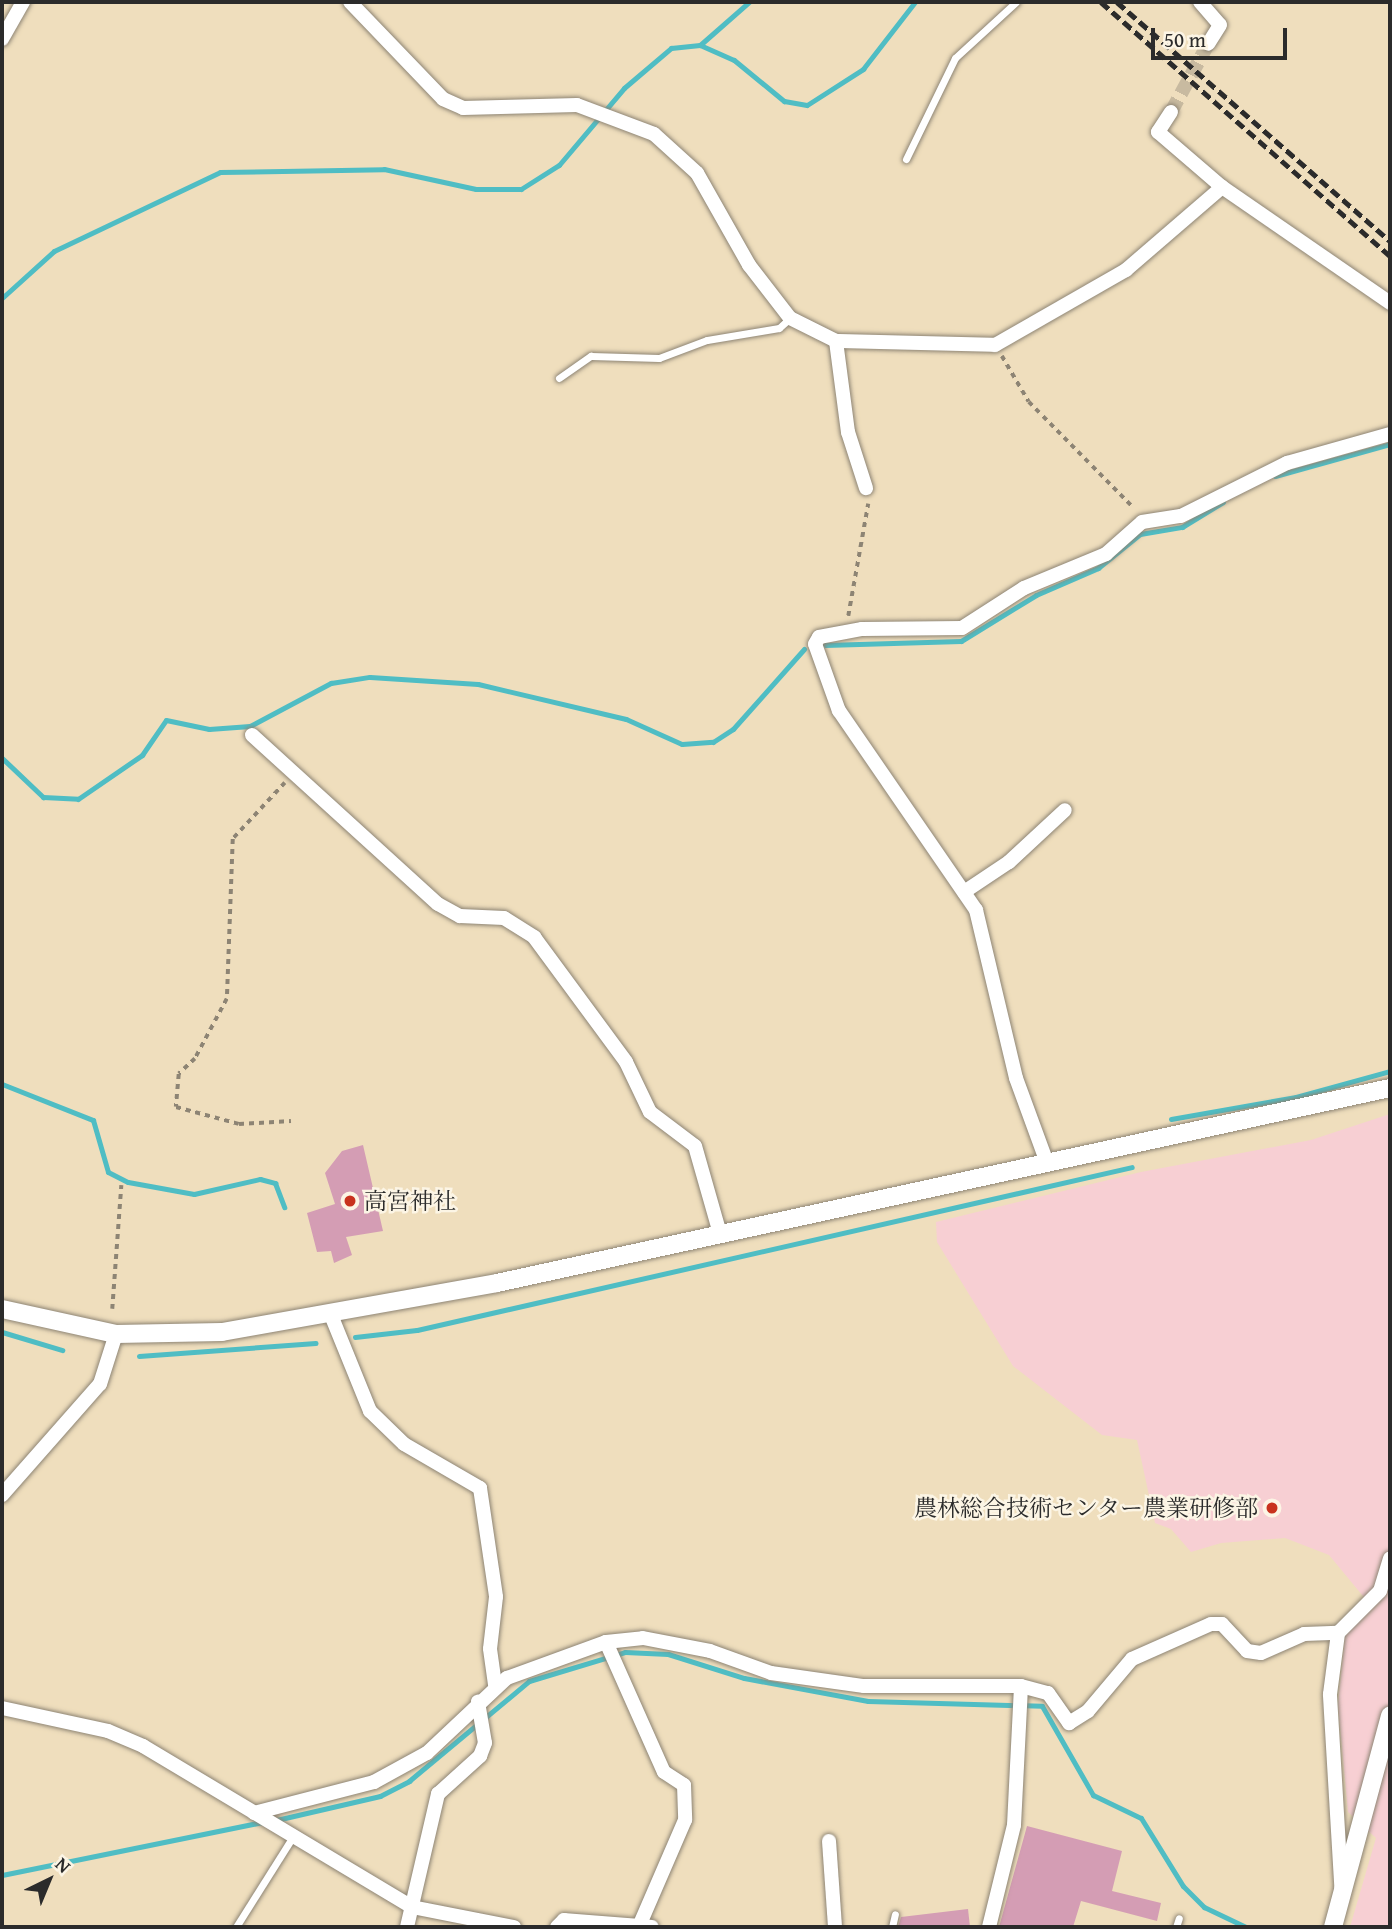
<!DOCTYPE html>
<meta charset="utf-8">
<style>
body{margin:0}
#map{position:relative;width:1392px;height:1929px;overflow:hidden;background:#efdebd;font-family:"Gentium Book Plus","Noto Serif JP",serif}
div>[style]{position:absolute}
[style*='--x']{left:calc(var(--x)*1px);top:calc(var(--y)*1px);width:calc(var(--w)*1px);rotate:calc(var(--a)*1deg)}
.built>*{inset:0;background:#f7cfd3}
.stream>*{height:5px;margin:-2.5px;padding:0 2.5px;transform-origin:2.5px;border-radius:2.5px;background:#4fbdc4}
.building>*{inset:0;background:#d49db4}
.minor-tunnel>*{height:14px;margin-top:-7px;transform-origin:0;background:repeating-linear-gradient(90deg,#c8baa0 0 14px,transparent 0 21px)}
.path>*{height:3.5px;margin-top:-1.75px;transform-origin:0;background:repeating-linear-gradient(90deg,#8d8474 0 5px,transparent 0 10px)}
.roads{filter:drop-shadow(0 0 2px #8d8474) drop-shadow(0 0 2px #8d8474)}
.service>*{height:7px;margin:-3.5px;padding:0 3.5px;transform-origin:3.5px;border-radius:3.5px;background:#fff}
.minor>*{height:14px;margin:-7px;padding:0 7px;transform-origin:7px;border-radius:7px;background:#fff}
.tertiary>*{height:18px;margin:-9px;padding:0 9px;transform-origin:9px;border-radius:9px;background:#fff}
.rail>*{height:5px;margin-top:-2.5px;transform-origin:0;background:repeating-linear-gradient(90deg,#2b2b2b 0 10px,transparent 0 15px)}
.dots>*{width:19px;height:19px;translate:-50% -50%;box-sizing:border-box;border:4px solid #fcf5e5;border-radius:50%}
span{translate:-50% -50%;white-space:nowrap;text-align:center;line-height:1.15;-webkit-text-stroke:5px #fcf5e5;paint-order:stroke}
.poi-label{font-size:23px;color:#2b2b2b}
.left{translate:0 -50%;text-align:left}
.right{translate:-100% -50%;text-align:right}
.frame{position:absolute;inset:0;border:4px solid #2b2b2b;pointer-events:none}
.north{position:absolute;left:14px;top:1845px;width:70px;height:70px;-webkit-text-stroke:5px #fcf5e5;paint-order:stroke;rotate:43deg;font-size:19px;font-weight:700;line-height:28px;text-align:center;color:#2b2b2b}
.north::after{content:'';display:block;margin:auto;width:24px;height:32px;background:#2b2b2b;clip-path:polygon(50% 0,100% 100%,50% 72%,0 100%)}
.scale{position:absolute;left:1151px;top:28px;width:136px;height:32px;box-sizing:border-box;border:4px solid #2b2b2b;border-top:0;padding-left:9px;font-size:21px;line-height:24px;white-space:nowrap;color:#2b2b2b;-webkit-text-stroke:5px #fcf5e5;paint-order:stroke}
</style>
<div id="map">
<div class="built">
<div style="clip-path:polygon(1390px 1114px,1390px 1927px,1350px 1927px,1376px 1838px,1348px 1812px,1338px 1705px,1345px 1636px,1372px 1607px,1329px 1555px,1285px 1538px,1221px 1543px,1191px 1552px,1171px 1529px,1155px 1523px,1137px 1440px,1102px 1435px,1013px 1366px,937px 1242px,936px 1222px,1141px 1172px,1311px 1140px)"></div>
</div>
<div class="stream">
<div style="--x:700;--y:45;--w:65;--a:-41.3"></div>
<div style="--x:2;--y:298;--w:70;--a:-42.1"></div>
<div style="--x:54;--y:251;--w:184;--a:-25.4"></div>
<div style="--x:220;--y:172;--w:164;--a:-1"></div>
<div style="--x:384;--y:169;--w:94;--a:12.3"></div>
<div style="--x:476;--y:189;--w:45;--a:0"></div>
<div style="--x:521;--y:189;--w:45;--a:-32.3"></div>
<div style="--x:559;--y:165;--w:101;--a:-49.8"></div>
<div style="--x:624;--y:88;--w:62;--a:-40.4"></div>
<div style="--x:671;--y:48;--w:29;--a:-6"></div>
<div style="--x:700;--y:45;--w:37;--a:24"></div>
<div style="--x:734;--y:60;--w:65;--a:39.4"></div>
<div style="--x:784;--y:101;--w:23;--a:10"></div>
<div style="--x:807;--y:105;--w:67;--a:-32.7"></div>
<div style="--x:863;--y:69;--w:85;--a:-52.2"></div>
<div style="--x:1275;--y:476;--w:119;--a:-15.5"></div>
<div style="--x:825;--y:645;--w:136;--a:-1.7"></div>
<div style="--x:961;--y:641;--w:88;--a:-31.5"></div>
<div style="--x:1036;--y:595;--w:68;--a:-23.5"></div>
<div style="--x:1098;--y:568;--w:54;--a:-39"></div>
<div style="--x:1140;--y:534;--w:43;--a:-9.5"></div>
<div style="--x:1182;--y:527;--w:48;--a:-31.4"></div>
<div style="--x:2;--y:758;--w:57;--a:43.6"></div>
<div style="--x:43;--y:797;--w:35;--a:3"></div>
<div style="--x:78;--y:799;--w:78;--a:-34.5"></div>
<div style="--x:142;--y:755;--w:42;--a:-55.6"></div>
<div style="--x:166;--y:720;--w:44;--a:11.8"></div>
<div style="--x:209;--y:729;--w:41;--a:-4.2"></div>
<div style="--x:250;--y:726;--w:92;--a:-28"></div>
<div style="--x:331;--y:683;--w:39;--a:-9"></div>
<div style="--x:370;--y:677;--w:108;--a:3.7"></div>
<div style="--x:478;--y:684;--w:152;--a:13.3"></div>
<div style="--x:626;--y:719;--w:61;--a:24.1"></div>
<div style="--x:682;--y:744;--w:31;--a:-4"></div>
<div style="--x:713;--y:742;--w:24;--a:-33"></div>
<div style="--x:733;--y:729;--w:107;--a:-48.4"></div>
<div style="--x:2;--y:1084;--w:98;--a:21.6"></div>
<div style="--x:93;--y:1120;--w:54;--a:73.9"></div>
<div style="--x:108;--y:1172;--w:22;--a:27"></div>
<div style="--x:128;--y:1182;--w:67;--a:10.3"></div>
<div style="--x:194;--y:1194;--w:68;--a:-12.8"></div>
<div style="--x:260;--y:1179;--w:16;--a:15"></div>
<div style="--x:275;--y:1183;--w:26;--a:69"></div>
<div style="--x:1171;--y:1119;--w:127;--a:-10"></div>
<div style="--x:1296;--y:1097;--w:98;--a:-15.5"></div>
<div style="--x:2;--y:1332;--w:63;--a:16.7"></div>
<div style="--x:355;--y:1337;--w:62;--a:-6.4"></div>
<div style="--x:417;--y:1330;--w:733;--a:-12.84"></div>
<div style="--x:139;--y:1356;--w:177;--a:-4.2"></div>
<div style="--x:272;--y:1821;--w:111;--a:-13"></div>
<div style="--x:380;--y:1796;--w:33;--a:-27"></div>
<div style="--x:409;--y:1781;--w:156;--a:-39.8"></div>
<div style="--x:529;--y:1681;--w:100;--a:-16.8"></div>
<div style="--x:625;--y:1652;--w:43;--a:2.7"></div>
<div style="--x:668;--y:1654;--w:80;--a:17.5"></div>
<div style="--x:744;--y:1678;--w:126;--a:10.5"></div>
<div style="--x:868;--y:1701;--w:174;--a:1.6"></div>
<div style="--x:1042;--y:1706;--w:103;--a:60.2"></div>
<div style="--x:1093;--y:1795;--w:53;--a:25.6"></div>
<div style="--x:1141;--y:1818;--w:80;--a:58.3"></div>
<div style="--x:1183;--y:1886;--w:30;--a:45"></div>
<div style="--x:1204;--y:1907;--w:47;--a:25.5"></div>
<div style="--x:2;--y:1875;--w:266;--a:-11.5"></div>
</div>
<div class="building">
<div style="clip-path:polygon(363px 1145px,383px 1231px,346px 1237px,352px 1255px,334px 1263px,331px 1251px,317px 1252px,307px 1213px,335px 1204px,325px 1173px,342px 1151px)"></div>
<div style="clip-path:polygon(1027px 1826px,1122px 1851px,1112px 1891px,1161px 1903px,1157px 1921px,1081px 1901px,1073px 1927px,999px 1927px)"></div>
<div style="clip-path:polygon(968px 1909px,970px 1927px,898px 1927px,901px 1917px)"></div>
</div>
<div class="minor-tunnel">
<div style="--x:1171;--y:112;--w:77;--a:-61.4"></div>
</div>
<div class="path">
<div style="--x:1002;--y:356;--w:53;--a:59.6"></div>
<div style="--x:1029;--y:402;--w:149;--a:45.3"></div>
<div style="--x:848;--y:616;--w:114;--a:-79.9"></div>
<div style="--x:285;--y:783;--w:76;--a:132.9"></div>
<div style="--x:233;--y:839;--w:160;--a:92.1"></div>
<div style="--x:227;--y:999;--w:68;--a:118.1"></div>
<div style="--x:195;--y:1059;--w:22;--a:137"></div>
<div style="--x:179;--y:1074;--w:33;--a:95"></div>
<div style="--x:176;--y:1107;--w:65;--a:15.1"></div>
<div style="--x:239;--y:1124;--w:52;--a:-3.3"></div>
<div style="--x:112;--y:1309;--w:124;--a:-85.8"></div>
</div>
<div class="roads">
<div class="service">
<div style="--x:906;--y:159;--w:112;--a:-64.1"></div>
<div style="--x:955;--y:58;--w:83;--a:-42.6"></div>
<div style="--x:559;--y:378;--w:39;--a:-35"></div>
<div style="--x:591;--y:356;--w:68;--a:1.7"></div>
<div style="--x:659;--y:358;--w:51;--a:-20.6"></div>
<div style="--x:707;--y:340;--w:73;--a:-9.5"></div>
<div style="--x:779;--y:328;--w:15;--a:-42"></div>
<div style="--x:236;--y:1927;--w:105;--a:-57.8"></div>
<div style="--x:892;--y:1927;--w:13;--a:-77"></div>
<div style="--x:1176;--y:1927;--w:9;--a:-72"></div>
</div>
<div class="minor">
<div style="--x:350;--y:2;--w:134;--a:46.2"></div>
<div style="--x:443;--y:99;--w:22;--a:24"></div>
<div style="--x:463;--y:108;--w:114;--a:-1.5"></div>
<div style="--x:577;--y:105;--w:82;--a:20.6"></div>
<div style="--x:654;--y:134;--w:58;--a:42.2"></div>
<div style="--x:697;--y:173;--w:106;--a:60.5"></div>
<div style="--x:749;--y:265;--w:67;--a:52.3"></div>
<div style="--x:790;--y:318;--w:51;--a:26.6"></div>
<div style="--x:836;--y:341;--w:159;--a:1.4"></div>
<div style="--x:995;--y:345;--w:151;--a:-29.8"></div>
<div style="--x:1126;--y:270;--w:127;--a:-40.8"></div>
<div style="--x:1200;--y:2;--w:30;--a:49"></div>
<div style="--x:1220;--y:25;--w:22;--a:122"></div>
<div style="--x:2;--y:39;--w:43;--a:-60.4"></div>
<div style="--x:1171;--y:112;--w:24;--a:123"></div>
<div style="--x:1158;--y:132;--w:84;--a:40.7"></div>
<div style="--x:1222;--y:187;--w:204;--a:34.6"></div>
<div style="--x:836;--y:341;--w:92;--a:82.5"></div>
<div style="--x:848;--y:432;--w:59;--a:72.2"></div>
<div style="--x:252;--y:735;--w:251;--a:42.3"></div>
<div style="--x:438;--y:904;--w:25;--a:29"></div>
<div style="--x:460;--y:916;--w:44;--a:2.6"></div>
<div style="--x:504;--y:918;--w:36;--a:32"></div>
<div style="--x:534;--y:937;--w:155;--a:53.6"></div>
<div style="--x:626;--y:1062;--w:55;--a:64.4"></div>
<div style="--x:650;--y:1112;--w:56;--a:37.1"></div>
<div style="--x:695;--y:1146;--w:87;--a:74.1"></div>
<div style="--x:964;--y:892;--w:54;--a:-33.7"></div>
<div style="--x:1009;--y:862;--w:76;--a:-42.9"></div>
<div style="--x:1046;--y:1160;--w:87;--a:-110.1"></div>
<div style="--x:1016;--y:1078;--w:173;--a:-103.4"></div>
<div style="--x:976;--y:910;--w:242;--a:-124.5"></div>
<div style="--x:839;--y:711;--w:71;--a:-109.7"></div>
<div style="--x:815;--y:644;--w:8;--a:-60"></div>
<div style="--x:819;--y:637;--w:44;--a:-10.5"></div>
<div style="--x:862;--y:629;--w:100;--a:-0.6"></div>
<div style="--x:962;--y:628;--w:74;--a:-32.8"></div>
<div style="--x:1024;--y:588;--w:89;--a:-22.5"></div>
<div style="--x:1106;--y:554;--w:48;--a:-41.6"></div>
<div style="--x:1142;--y:522;--w:39;--a:-9"></div>
<div style="--x:1181;--y:516;--w:119;--a:-26.6"></div>
<div style="--x:1287;--y:463;--w:107;--a:-15.7"></div>
<div style="--x:331;--y:1315;--w:104;--a:67.9"></div>
<div style="--x:370;--y:1411;--w:47;--a:44.1"></div>
<div style="--x:404;--y:1444;--w:88;--a:30.1"></div>
<div style="--x:480;--y:1488;--w:110;--a:81.6"></div>
<div style="--x:496;--y:1597;--w:52;--a:96.6"></div>
<div style="--x:490;--y:1649;--w:37;--a:82"></div>
<div style="--x:2;--y:1495;--w:148;--a:-48.6"></div>
<div style="--x:100;--y:1384;--w:52;--a:-72.3"></div>
<div style="--x:606;--y:1642;--w:142;--a:66"></div>
<div style="--x:664;--y:1772;--w:24;--a:33"></div>
<div style="--x:684;--y:1785;--w:35;--a:88"></div>
<div style="--x:685;--y:1820;--w:113;--a:113.4"></div>
<div style="--x:2;--y:1708;--w:108;--a:12.2"></div>
<div style="--x:108;--y:1731;--w:38;--a:23"></div>
<div style="--x:143;--y:1746;--w:313;--a:30.9"></div>
<div style="--x:412;--y:1907;--w:104;--a:11.1"></div>
<div style="--x:254;--y:1813;--w:124;--a:-14.5"></div>
<div style="--x:374;--y:1782;--w:60;--a:-28.7"></div>
<div style="--x:427;--y:1753;--w:110;--a:-43.2"></div>
<div style="--x:507;--y:1678;--w:105;--a:-20"></div>
<div style="--x:606;--y:1642;--w:37;--a:-6"></div>
<div style="--x:643;--y:1638;--w:68;--a:11"></div>
<div style="--x:710;--y:1651;--w:65;--a:19.8"></div>
<div style="--x:771;--y:1673;--w:94;--a:8"></div>
<div style="--x:864;--y:1686;--w:157;--a:0"></div>
<div style="--x:1021;--y:1686;--w:28;--a:15"></div>
<div style="--x:1048;--y:1693;--w:37;--a:55"></div>
<div style="--x:1069;--y:1723;--w:22;--a:-32"></div>
<div style="--x:1088;--y:1711;--w:68;--a:-49.8"></div>
<div style="--x:1132;--y:1659;--w:86;--a:-23.9"></div>
<div style="--x:1211;--y:1624;--w:11;--a:0"></div>
<div style="--x:1222;--y:1624;--w:37;--a:47"></div>
<div style="--x:1247;--y:1651;--w:14;--a:8"></div>
<div style="--x:1261;--y:1653;--w:47;--a:-23.8"></div>
<div style="--x:1304;--y:1634;--w:34;--a:-2"></div>
<div style="--x:829;--y:1841;--w:86;--a:86"></div>
<div style="--x:1342;--y:1898;--w:204;--a:-93.4"></div>
<div style="--x:1330;--y:1694;--w:62;--a:-82.5"></div>
<div style="--x:1338;--y:1633;--w:59;--a:-45"></div>
<div style="--x:1380;--y:1591;--w:34;--a:-73"></div>
<div style="--x:407;--y:1927;--w:137;--a:-76.9"></div>
<div style="--x:438;--y:1794;--w:57;--a:-42.1"></div>
<div style="--x:480;--y:1756;--w:14;--a:-69"></div>
<div style="--x:485;--y:1743;--w:42;--a:-99.7"></div>
<div style="--x:557;--y:1927;--w:10;--a:-45"></div>
<div style="--x:564;--y:1920;--w:88;--a:4.5"></div>
<div style="--x:989;--y:1927;--w:105;--a:-76.2"></div>
<div style="--x:1014;--y:1825;--w:139;--a:-87.1"></div>
</div>
<div class="tertiary">
<div style="--x:2;--y:1309;--w:117;--a:12.4"></div>
<div style="--x:116;--y:1334;--w:106;--a:-1.1"></div>
<div style="--x:222;--y:1332;--w:279;--a:-10.1"></div>
<div style="--x:497;--y:1283;--w:914;--a:-12.32"></div>
<div style="--x:1333;--y:1927;--w:219;--a:-74.9"></div>
</div>
</div>
<div class="rail">
<div style="--x:1101;--y:2;--w:385;--a:41.3"></div>
<div style="--x:1117;--y:2;--w:363;--a:41.2"></div>
</div>
<div class="dots">
<div style="left:350px;top:1201px;background:#c8321e"></div>
<div style="left:1272px;top:1508px;background:#c8321e"></div>
</div>
<div class="poi-label">
<span class="left" style="left:364px;top:1201px">高宮神社</span>
<span class="right" style="left:1258px;top:1508px">農林総合技術センター農業研修部</span>
</div>
<div class="frame"></div>
<div class="north">N</div>
<div class="scale">50 m</div>
</div>
